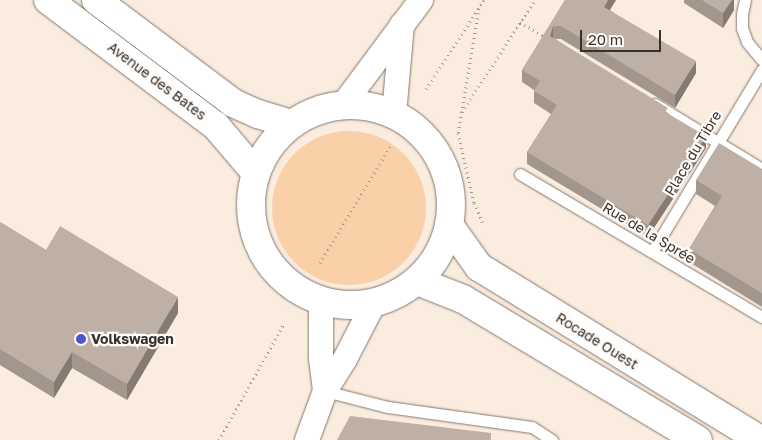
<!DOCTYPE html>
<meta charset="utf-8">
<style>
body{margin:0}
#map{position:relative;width:762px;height:440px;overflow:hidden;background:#faecdf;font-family:"Golos Text",sans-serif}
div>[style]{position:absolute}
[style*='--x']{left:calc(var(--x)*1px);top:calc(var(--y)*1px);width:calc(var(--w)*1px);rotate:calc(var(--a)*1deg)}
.green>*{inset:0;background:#fad0a8}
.round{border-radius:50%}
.path>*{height:3px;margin-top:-1.5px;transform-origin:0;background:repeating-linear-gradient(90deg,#a3988f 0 1px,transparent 0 5px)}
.roads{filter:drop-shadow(0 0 1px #84786c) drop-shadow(0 0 1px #84786c)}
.service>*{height:11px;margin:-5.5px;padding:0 5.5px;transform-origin:5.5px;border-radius:5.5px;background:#fff}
.minor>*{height:24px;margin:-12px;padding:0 12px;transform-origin:12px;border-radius:12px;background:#fff}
.primary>*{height:28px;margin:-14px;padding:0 14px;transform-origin:14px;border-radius:14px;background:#fff}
.primary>.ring{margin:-14px;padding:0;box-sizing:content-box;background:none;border:28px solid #fff;border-radius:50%}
.wall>*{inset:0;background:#a3978d}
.shaded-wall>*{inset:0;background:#857b73}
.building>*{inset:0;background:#beb0a4}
.dots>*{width:14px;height:14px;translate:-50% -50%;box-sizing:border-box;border:2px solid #fefbf9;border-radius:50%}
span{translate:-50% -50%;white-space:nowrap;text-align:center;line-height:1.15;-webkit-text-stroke:4.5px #fefbf9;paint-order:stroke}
.street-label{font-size:14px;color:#37312d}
.poi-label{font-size:14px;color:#37312d;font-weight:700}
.left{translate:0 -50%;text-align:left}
.scale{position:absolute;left:580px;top:30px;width:81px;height:22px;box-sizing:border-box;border:2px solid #37312d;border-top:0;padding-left:6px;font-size:15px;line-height:18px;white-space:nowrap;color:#37312d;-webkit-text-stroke:4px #fefbf9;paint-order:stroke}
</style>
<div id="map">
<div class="green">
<div class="round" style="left:272px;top:131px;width:154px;height:154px"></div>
</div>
<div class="path">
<div style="--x:479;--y:8;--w:127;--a:99.5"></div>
<div style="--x:458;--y:133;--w:72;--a:77.1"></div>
<div style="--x:474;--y:203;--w:21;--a:65"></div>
<div style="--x:520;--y:22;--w:29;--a:31"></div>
<div style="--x:426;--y:89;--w:106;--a:-56.9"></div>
<div style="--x:462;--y:112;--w:134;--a:-56.9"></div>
<div style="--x:320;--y:263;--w:138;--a:-59"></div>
<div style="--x:219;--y:440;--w:135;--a:-60.8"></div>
</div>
<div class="roads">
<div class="service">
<div style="--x:745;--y:0;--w:14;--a:102"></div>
<div style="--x:742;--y:14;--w:14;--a:90"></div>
<div style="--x:742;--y:28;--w:15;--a:70"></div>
<div style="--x:747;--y:42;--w:23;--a:50"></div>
<div style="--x:655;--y:104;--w:125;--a:31.3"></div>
<div style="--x:520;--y:174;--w:281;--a:30.6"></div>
<div style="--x:652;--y:252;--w:213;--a:-58.9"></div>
<div style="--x:325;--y:391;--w:65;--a:14.3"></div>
<div style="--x:388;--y:407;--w:145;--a:7.9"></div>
<div style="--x:532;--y:427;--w:24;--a:33"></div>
</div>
<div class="minor">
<div style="--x:343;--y:105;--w:131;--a:-53.4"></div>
<div style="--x:394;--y:114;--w:90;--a:-84.9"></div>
<div style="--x:321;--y:302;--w:56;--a:90"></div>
<div style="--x:321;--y:358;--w:33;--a:83"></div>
<div style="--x:307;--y:440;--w:52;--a:-69.8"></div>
<div style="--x:325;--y:391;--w:38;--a:-58"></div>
<div style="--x:345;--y:359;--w:63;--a:-62.6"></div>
</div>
<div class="primary">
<div style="--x:48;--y:0;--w:210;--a:36.9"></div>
<div style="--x:216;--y:126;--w:60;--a:49.7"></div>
<div style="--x:96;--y:0;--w:171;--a:36.9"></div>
<div style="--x:233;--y:103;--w:27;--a:24"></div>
<div style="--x:258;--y:114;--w:34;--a:17"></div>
<div class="ring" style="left:251px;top:105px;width:172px;height:172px"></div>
<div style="--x:449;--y:225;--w:52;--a:54.5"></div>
<div style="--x:479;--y:267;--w:330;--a:31.6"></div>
<div style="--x:417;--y:281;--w:49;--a:21.4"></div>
<div style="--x:463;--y:299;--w:274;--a:31"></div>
</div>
</div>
<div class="wall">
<div style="clip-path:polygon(565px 0,616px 0,610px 10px,696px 73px,675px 108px,561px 39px,555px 39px,668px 113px,706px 148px,648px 237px,527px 164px,527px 152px,551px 114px,534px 103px,534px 90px,522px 82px,522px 70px)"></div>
<div style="clip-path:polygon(684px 0,734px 0,734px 10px,723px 28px,684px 3px)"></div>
<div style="clip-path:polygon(762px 169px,762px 307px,689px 262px,689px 249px,715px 206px,696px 194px,696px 180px)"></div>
<div style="clip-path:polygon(0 222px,46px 250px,178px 313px,127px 400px,72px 368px,54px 398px,0 365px)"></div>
</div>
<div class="shaded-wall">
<div style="clip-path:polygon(608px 0,616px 0,604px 19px,604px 7px)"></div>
<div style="clip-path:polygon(732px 0,734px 0,734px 10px,723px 28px,723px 13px)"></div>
<div style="clip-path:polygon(553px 26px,553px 39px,550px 36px)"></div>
<div style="clip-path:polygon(696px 61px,696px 73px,675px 108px,675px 95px)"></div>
<div style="clip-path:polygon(706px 136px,706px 148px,648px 237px,648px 225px)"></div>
<div style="clip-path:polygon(178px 297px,178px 313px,127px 400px,127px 384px)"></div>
<div style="clip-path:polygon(72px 352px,72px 368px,54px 398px,54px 382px)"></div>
</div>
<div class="building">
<div style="clip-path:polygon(565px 0,608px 0,604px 7px,696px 61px,675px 95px,561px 26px,553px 26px,550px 36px,668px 108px,665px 112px,706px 136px,648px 225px,527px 152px,557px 105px,534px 91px,540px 81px,522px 70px)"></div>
<div style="clip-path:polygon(702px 0,732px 0,723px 13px)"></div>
<div style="clip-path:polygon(719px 143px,762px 169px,762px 293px,689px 249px,722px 196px,696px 180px)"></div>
<div style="clip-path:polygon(0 222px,46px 250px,60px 226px,178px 297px,127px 384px,72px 352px,54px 382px,0 349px)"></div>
<div style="clip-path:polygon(350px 416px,491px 433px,491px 440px,337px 440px)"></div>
</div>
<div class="dots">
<div style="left:81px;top:339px;background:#4d55cb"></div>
</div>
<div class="street-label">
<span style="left:157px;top:81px;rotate:37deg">Avenue des Bates</span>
<span style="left:693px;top:153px;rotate:-59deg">Place du Tibre</span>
<span style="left:649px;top:233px;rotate:31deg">Rue de la Sprée</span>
<span style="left:597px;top:341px;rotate:32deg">Rocade Ouest</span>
</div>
<div class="poi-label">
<span class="left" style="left:91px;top:339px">Volkswagen</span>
</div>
<div class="scale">20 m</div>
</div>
